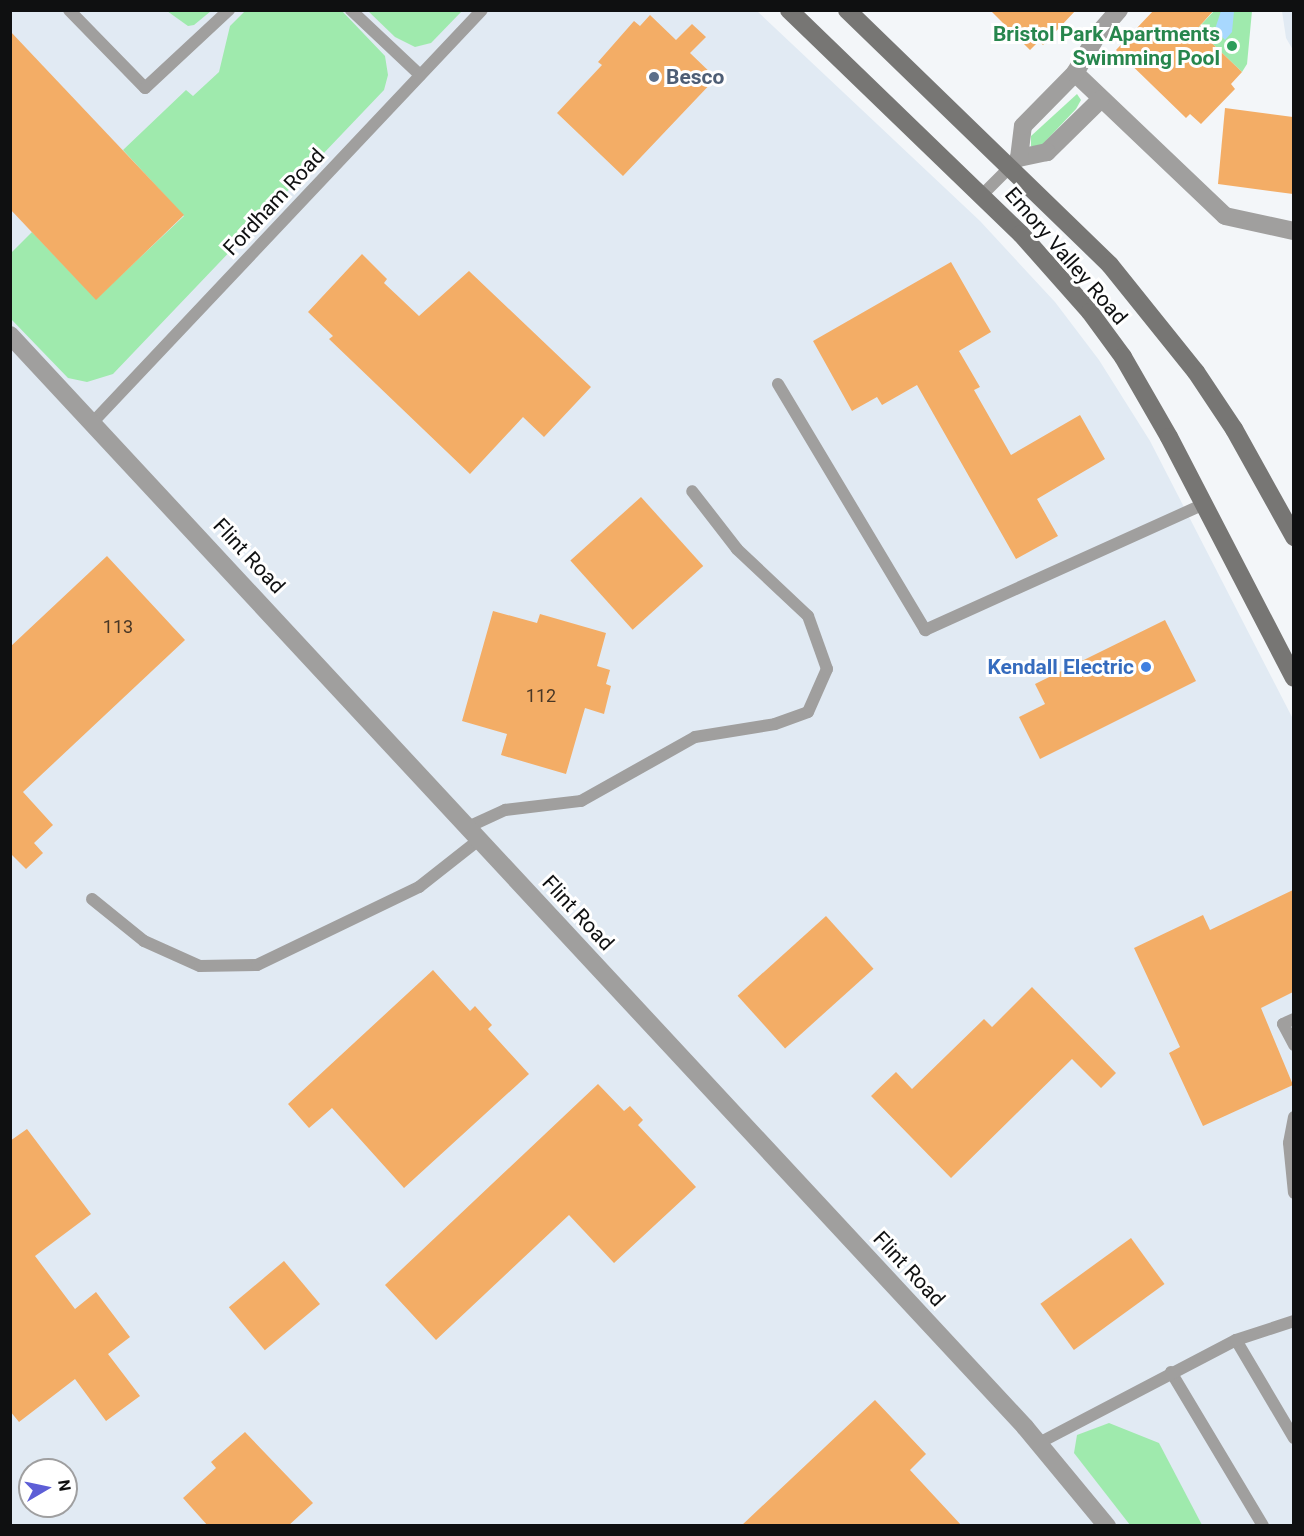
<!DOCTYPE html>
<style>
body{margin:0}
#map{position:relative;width:1304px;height:1536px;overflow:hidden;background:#f3f6f9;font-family:Roboto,sans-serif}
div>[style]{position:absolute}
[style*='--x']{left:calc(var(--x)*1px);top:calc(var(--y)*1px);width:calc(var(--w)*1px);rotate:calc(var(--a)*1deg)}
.built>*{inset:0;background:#e1eaf3}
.green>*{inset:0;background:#9feaad}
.water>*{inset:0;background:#a8d8fe}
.building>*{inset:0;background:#f3ad66;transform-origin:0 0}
.lane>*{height:12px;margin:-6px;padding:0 6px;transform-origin:6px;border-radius:6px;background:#a09f9e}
.street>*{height:18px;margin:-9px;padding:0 9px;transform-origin:9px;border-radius:9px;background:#a09f9e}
.secondary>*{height:18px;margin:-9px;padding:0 9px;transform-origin:9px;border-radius:9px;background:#777674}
.dots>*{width:16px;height:16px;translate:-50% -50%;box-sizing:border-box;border:3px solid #fff;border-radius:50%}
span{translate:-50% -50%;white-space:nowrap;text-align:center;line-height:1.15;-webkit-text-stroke:6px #fff;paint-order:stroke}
.number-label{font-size:18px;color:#483726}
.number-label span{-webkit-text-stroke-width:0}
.leisure-label{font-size:21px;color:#27864d;font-weight:700}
.right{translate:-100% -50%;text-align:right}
.service-label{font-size:21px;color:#4e5e75;font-weight:700}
.left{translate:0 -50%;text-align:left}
.street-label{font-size:21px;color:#0f1011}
.shop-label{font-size:21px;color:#366cbe;font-weight:700}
.frame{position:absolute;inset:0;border:12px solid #0f1011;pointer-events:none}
.north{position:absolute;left:18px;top:1458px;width:60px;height:60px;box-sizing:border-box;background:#fff;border:2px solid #9f9fa0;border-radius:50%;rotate:81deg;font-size:16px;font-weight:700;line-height:24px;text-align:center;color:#0f1011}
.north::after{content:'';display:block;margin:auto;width:21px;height:27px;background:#5d5ed6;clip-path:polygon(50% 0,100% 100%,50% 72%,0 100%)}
</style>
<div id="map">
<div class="built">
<div style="clip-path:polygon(evenodd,10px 11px,757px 11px,980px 221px,1055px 302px,1099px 360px,1150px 441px,1293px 719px,1293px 1525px,11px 1525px,10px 11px,30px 1470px,66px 1470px,66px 1506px,30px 1506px,30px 1470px)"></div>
<div style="clip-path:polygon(1282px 11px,1293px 11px,1293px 50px,1286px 38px)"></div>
</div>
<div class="green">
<div style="clip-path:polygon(167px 11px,211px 11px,194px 25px,188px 26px)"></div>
<div style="clip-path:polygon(245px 11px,342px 11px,385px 56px,388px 75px,384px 90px,113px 374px,87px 382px,68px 378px,11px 319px,11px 253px,32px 232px,96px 299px,184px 216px,123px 150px,186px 90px,193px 96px,219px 72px,230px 26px)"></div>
<div style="clip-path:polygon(368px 11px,462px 11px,431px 43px,415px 47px,395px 37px)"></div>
<div style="clip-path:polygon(1214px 11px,1252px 11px,1247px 64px,1242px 72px,1197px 29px)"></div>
<div style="clip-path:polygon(1077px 94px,1081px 100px,1076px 109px,1040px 147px,1031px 146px,1031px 136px)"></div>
<div style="clip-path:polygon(1109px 1423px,1159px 1443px,1202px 1525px,1130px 1525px,1074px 1453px,1077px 1435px)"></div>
</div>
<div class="water">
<div style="clip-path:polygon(1221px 11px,1234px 11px,1232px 32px,1225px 40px,1215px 29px)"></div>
</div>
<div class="building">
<div style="clip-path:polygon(990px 10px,1076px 10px,1043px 45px,1039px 41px,1030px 50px)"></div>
<div style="clip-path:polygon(1154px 10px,1214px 10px,1197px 29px,1242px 72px,1231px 84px,1235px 89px,1201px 124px,1190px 114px,1186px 118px,1116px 50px)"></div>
<div style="clip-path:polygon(650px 15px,676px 40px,692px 24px,706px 37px,690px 53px,716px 78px,623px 176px,557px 113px,602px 65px,598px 62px,634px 21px,640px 26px)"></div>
<div style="clip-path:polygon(10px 31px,184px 215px,96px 300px,10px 209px)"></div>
<div style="clip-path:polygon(1225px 108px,1293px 117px,1293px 194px,1218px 184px)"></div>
<div style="clip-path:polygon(362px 254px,387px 279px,384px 283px,419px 316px,469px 271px,591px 387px,544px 437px,523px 417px,470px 474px,329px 339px,333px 336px,308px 312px)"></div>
<div style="clip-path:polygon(951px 262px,991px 332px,959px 351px,980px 387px,974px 390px,1011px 455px,1080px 415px,1105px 459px,1037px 499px,1058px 536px,1016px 559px,917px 385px,882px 405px,877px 397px,852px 411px,813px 341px)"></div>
<div style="left:641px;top:497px;width:93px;height:95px;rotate:48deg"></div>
<div style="clip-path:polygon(107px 556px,185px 640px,23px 792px,53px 825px,34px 843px,43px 853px,26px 869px,10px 853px,10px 647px)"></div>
<div style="clip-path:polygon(493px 611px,537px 623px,540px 614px,606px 633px,597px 666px,610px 670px,606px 684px,611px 686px,604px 714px,585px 708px,566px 774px,501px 755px,507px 734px,462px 721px)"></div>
<div style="clip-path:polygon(1165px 620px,1196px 681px,1040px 759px,1019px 717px,1045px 704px,1035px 684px)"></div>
<div style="clip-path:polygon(1293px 890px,1293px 992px,1261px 1008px,1293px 1085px,1203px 1126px,1169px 1053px,1180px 1047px,1134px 948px,1203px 915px,1210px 930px)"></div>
<div style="left:826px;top:916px;width:71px;height:119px;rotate:48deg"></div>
<div style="clip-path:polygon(433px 970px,470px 1011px,475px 1006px,492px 1025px,488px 1029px,529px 1074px,404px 1188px,332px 1108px,309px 1128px,288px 1104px)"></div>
<div style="clip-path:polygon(1032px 987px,1116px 1073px,1101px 1088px,1072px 1059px,951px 1178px,871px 1096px,896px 1072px,912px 1089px,984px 1019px,992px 1027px)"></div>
<div style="clip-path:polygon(598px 1084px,624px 1111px,630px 1106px,643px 1120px,638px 1125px,696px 1187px,614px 1263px,569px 1215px,436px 1340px,385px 1285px)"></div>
<div style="clip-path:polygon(27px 1129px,91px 1214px,35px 1256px,75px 1309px,96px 1292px,130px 1337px,108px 1354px,140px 1396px,106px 1421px,75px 1379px,19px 1422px,10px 1411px,10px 1141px)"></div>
<div style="left:1131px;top:1238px;width:57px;height:112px;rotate:54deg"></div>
<div style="left:284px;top:1261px;width:56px;height:72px;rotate:50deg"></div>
<div style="clip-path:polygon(875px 1400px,926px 1454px,910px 1470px,962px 1526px,741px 1526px)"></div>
<div style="clip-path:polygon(245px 1432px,313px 1503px,288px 1526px,208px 1526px,183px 1498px,216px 1468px,211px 1462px)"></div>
</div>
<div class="lane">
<div style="--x:69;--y:10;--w:109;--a:45.7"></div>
<div style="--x:145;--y:88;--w:115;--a:-42.9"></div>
<div style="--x:351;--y:10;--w:95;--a:43.3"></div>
<div style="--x:982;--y:195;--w:45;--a:-45"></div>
<div style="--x:778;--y:384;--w:287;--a:59.1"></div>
<div style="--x:925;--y:630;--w:308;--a:-24.3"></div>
<div style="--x:94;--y:421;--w:565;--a:-46.65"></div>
<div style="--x:468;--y:827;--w:41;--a:-24.7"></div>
<div style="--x:505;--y:810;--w:77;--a:-6.8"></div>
<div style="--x:581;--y:801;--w:131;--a:-29.3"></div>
<div style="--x:695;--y:737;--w:81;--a:-9.2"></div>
<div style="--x:775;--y:724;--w:35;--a:-20"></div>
<div style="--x:808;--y:712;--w:47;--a:-66.2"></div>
<div style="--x:827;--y:669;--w:56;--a:-109.7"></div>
<div style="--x:808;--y:616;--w:98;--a:-136.7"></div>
<div style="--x:737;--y:549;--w:73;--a:-127.8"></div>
<div style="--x:92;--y:899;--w:67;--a:38.9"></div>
<div style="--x:144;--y:941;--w:61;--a:24.1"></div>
<div style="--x:200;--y:966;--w:57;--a:-1"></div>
<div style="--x:257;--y:965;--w:180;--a:-25.7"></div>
<div style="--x:419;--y:887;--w:78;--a:-38.2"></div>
<div style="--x:1294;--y:1019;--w:12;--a:156"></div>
<div style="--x:1283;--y:1024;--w:24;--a:62"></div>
<div style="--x:1294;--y:1117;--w:26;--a:101"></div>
<div style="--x:1289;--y:1143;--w:50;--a:84.3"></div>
<div style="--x:1236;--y:1340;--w:114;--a:59.4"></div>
<div style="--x:1171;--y:1372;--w:179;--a:59.1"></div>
<div style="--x:1039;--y:1443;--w:222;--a:-27.6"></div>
<div style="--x:1236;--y:1340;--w:61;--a:-18.1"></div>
</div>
<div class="street">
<div style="--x:1075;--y:73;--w:207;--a:43.6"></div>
<div style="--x:1225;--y:216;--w:71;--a:12.3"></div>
<div style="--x:1101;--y:99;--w:76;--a:135.5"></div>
<div style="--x:1047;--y:152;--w:29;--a:168"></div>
<div style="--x:1019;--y:158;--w:32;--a:-83"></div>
<div style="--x:1023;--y:126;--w:74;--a:-45.5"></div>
<div style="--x:1075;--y:73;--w:45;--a:-59.5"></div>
<div style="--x:1098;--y:34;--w:32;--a:-49"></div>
<div style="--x:10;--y:335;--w:1491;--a:47.09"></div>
<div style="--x:1025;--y:1427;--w:129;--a:50.4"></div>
</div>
<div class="secondary">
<div style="--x:789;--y:10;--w:322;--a:44"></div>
<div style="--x:1021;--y:234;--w:104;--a:48.5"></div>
<div style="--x:1090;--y:312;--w:56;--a:53.7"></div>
<div style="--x:1123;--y:357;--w:92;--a:60.1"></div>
<div style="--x:1169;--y:437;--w:271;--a:62.6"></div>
<div style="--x:847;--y:10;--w:366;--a:44.1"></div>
<div style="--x:1110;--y:265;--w:137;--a:51.2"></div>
<div style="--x:1196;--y:372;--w:69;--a:56.3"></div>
<div style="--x:1234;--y:429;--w:124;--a:60.9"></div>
</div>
<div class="dots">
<div style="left:1232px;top:46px;background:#2e9e5b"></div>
<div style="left:654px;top:77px;background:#5c6f8a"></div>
<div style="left:1146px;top:667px;background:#3f7fe0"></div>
</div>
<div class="number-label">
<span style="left:118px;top:627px">113</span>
<span style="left:541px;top:696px">112</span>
</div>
<div class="leisure-label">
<span class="right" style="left:1220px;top:46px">Bristol Park Apartments<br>Swimming Pool</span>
</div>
<div class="service-label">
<span class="left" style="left:666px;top:77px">Besco</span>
</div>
<div class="street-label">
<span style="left:274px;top:202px;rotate:-47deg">Fordham Road</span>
<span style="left:1066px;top:256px;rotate:49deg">Emory Valley Road</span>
<span style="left:249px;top:556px;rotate:47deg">Flint Road</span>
<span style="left:578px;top:913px;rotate:47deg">Flint Road</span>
<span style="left:909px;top:1269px;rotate:47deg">Flint Road</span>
</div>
<div class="shop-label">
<span class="right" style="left:1134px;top:667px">Kendall Electric</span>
</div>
<div class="frame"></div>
<div class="north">N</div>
</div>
